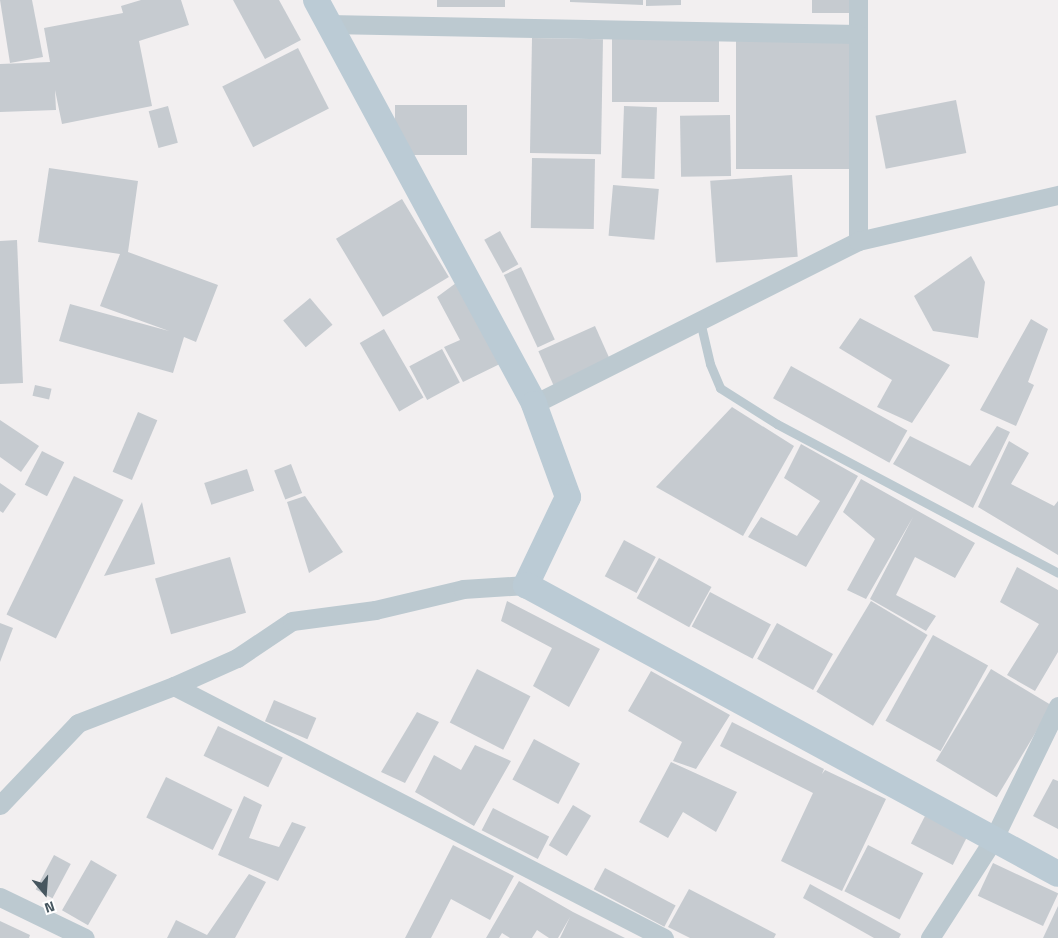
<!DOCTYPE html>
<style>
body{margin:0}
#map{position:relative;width:1058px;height:938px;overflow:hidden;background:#f2eff0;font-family:"Titillium Web",sans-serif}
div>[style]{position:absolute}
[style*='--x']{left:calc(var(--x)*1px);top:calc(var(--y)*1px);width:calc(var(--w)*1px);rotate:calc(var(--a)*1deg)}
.building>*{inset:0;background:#c6cbd0;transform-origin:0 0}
.lane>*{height:9px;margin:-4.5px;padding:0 4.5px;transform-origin:4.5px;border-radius:4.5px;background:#bcc9d0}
.street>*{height:19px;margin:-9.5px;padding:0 9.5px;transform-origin:9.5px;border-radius:9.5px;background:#bcc9d0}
.secondary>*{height:26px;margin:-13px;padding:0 13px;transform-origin:13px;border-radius:13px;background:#bbcbd5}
span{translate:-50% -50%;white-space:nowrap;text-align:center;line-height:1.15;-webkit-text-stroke:4px #fff;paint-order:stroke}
.north{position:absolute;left:20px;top:868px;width:50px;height:50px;-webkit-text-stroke:4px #fff;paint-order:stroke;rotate:162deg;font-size:14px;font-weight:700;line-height:20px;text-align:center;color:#46565f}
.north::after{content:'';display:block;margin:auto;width:18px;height:22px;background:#46565f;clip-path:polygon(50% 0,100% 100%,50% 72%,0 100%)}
</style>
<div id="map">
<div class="building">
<div style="clip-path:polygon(0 0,32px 0,43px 57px,10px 63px)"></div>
<div style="clip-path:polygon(141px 0,181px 0,189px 25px,139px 41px,152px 106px,62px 124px,55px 90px,56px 110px,0 112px,0 64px,50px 62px,44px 28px,123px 13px,121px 6px)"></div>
<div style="clip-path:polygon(233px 0,279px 0,301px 40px,265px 59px)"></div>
<div style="left:437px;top:0;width:68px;height:7px"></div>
<div style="clip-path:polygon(570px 0,643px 0,643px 5px,570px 2px)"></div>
<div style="clip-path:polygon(646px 0,681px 0,681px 5px,646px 6px)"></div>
<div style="left:812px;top:0;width:41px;height:13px"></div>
<div style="left:612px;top:35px;width:107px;height:67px"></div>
<div style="left:532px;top:38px;width:71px;height:115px;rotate:1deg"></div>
<div style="left:736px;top:39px;width:118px;height:130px"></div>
<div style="left:298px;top:48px;width:68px;height:85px;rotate:63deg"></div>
<div style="left:956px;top:100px;width:54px;height:82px;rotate:79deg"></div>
<div style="left:395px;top:105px;width:72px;height:50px"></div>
<div style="left:168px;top:106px;width:38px;height:20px;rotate:75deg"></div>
<div style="left:624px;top:106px;width:33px;height:72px;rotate:2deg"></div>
<div style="left:730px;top:115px;width:61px;height:50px;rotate:89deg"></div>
<div style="left:532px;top:158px;width:63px;height:70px;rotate:1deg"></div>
<div style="clip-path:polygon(49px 168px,138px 181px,128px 252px,218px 285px,196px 342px,184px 337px,173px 373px,59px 341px,70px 304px,169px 331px,100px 306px,120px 254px,38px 242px)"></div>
<div style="left:792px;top:175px;width:82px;height:82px;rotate:86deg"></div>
<div style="left:613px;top:185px;width:46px;height:51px;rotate:5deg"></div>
<div style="left:402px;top:199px;width:91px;height:77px;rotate:59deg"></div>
<div style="left:500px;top:231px;width:38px;height:18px;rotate:61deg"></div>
<div style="clip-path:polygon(17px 240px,23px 383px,0 384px,0 241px)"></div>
<div style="clip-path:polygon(971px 256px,985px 282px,978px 338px,933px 331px,914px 296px)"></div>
<div style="left:521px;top:267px;width:80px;height:19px;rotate:65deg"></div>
<div style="clip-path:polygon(456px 283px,506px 361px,463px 382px,444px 347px,460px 340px,437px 297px)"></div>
<div style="left:310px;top:298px;width:35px;height:35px;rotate:50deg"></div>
<div style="clip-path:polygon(860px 318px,950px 365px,912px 423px,877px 407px,892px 380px,839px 348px)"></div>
<div style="clip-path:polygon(1031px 319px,1048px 329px,1028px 382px,1034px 385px,1016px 426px,980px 410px)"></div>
<div style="left:595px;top:326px;width:37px;height:62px;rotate:66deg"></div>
<div style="left:384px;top:329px;width:79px;height:28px;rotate:60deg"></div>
<div style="left:442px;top:349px;width:38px;height:37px;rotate:62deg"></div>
<div style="left:791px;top:366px;width:133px;height:37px;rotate:29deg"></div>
<div style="left:35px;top:385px;width:17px;height:11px;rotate:13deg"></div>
<div style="clip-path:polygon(732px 407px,794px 446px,743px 536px,656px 487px)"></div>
<div style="left:138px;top:412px;width:21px;height:65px;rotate:23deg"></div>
<div style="clip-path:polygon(0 420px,39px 446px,21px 472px,0 457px)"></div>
<div style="clip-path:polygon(997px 426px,1010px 432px,973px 508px,893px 464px,910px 436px,970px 466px)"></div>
<div style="clip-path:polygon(1009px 441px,1029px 453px,1011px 484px,1054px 506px,1058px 501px,1058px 555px,978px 507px)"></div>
<div style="clip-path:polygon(801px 444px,858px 476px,806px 567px,748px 537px,761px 517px,797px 536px,820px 501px,784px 478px)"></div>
<div style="left:42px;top:451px;width:25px;height:38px;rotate:27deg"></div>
<div style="left:291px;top:464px;width:31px;height:18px;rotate:69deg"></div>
<div style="left:247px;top:469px;width:23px;height:45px;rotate:72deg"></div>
<div style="left:74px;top:476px;width:55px;height:154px;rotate:26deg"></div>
<div style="clip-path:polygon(861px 479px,975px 543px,955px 578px,915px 557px,896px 595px,936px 616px,926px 631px,870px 599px,913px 517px,866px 599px,847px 590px,875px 539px,843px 512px)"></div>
<div style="clip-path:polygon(0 483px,16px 494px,3px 513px,0 511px)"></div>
<div style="clip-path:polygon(305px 496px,343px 552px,309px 573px,287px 502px)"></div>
<div style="clip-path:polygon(142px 502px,155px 564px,104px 576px)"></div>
<div style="left:624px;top:540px;width:36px;height:41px;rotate:28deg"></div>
<div style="left:230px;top:557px;width:58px;height:78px;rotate:74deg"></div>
<div style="left:659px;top:558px;width:60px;height:46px;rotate:29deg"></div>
<div style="clip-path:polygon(1017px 567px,1058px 590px,1058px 652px,1035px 691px,1007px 675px,1039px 624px,1000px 602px)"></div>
<div style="left:710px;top:592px;width:69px;height:39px;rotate:28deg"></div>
<div style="clip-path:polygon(507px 601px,600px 649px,569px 707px,533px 686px,552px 648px,501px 621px)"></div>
<div style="left:871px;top:601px;width:66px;height:106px;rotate:31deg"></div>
<div style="clip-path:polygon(0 623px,13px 628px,0 662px)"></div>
<div style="left:777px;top:623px;width:64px;height:41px;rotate:29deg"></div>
<div style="left:933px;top:635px;width:63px;height:98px;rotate:29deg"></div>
<div style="left:477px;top:669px;width:60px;height:60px;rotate:27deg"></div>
<div style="left:991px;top:669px;width:71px;height:107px;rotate:31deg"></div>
<div style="clip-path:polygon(651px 671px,730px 715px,696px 769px,673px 761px,682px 742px,628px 711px)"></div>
<div style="left:274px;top:700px;width:46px;height:23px;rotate:23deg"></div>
<div style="clip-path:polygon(417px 712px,439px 722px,405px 783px,381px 772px)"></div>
<div style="clip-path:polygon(732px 722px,824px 769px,822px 774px,825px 770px,886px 799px,842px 891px,781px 861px,813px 793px,720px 746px)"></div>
<div style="left:218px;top:726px;width:72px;height:33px;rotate:26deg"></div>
<div style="left:534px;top:739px;width:52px;height:46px;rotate:28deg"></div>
<div style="clip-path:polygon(475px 745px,511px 761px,474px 826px,415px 792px,434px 755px,461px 770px)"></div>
<div style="clip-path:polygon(671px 762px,737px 792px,716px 832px,683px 812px,668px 838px,639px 822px)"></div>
<div style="left:166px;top:777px;width:74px;height:45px;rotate:26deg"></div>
<div style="clip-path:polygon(1053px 779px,1058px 781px,1058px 829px,1033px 816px)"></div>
<div style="clip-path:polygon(244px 796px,262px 805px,249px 838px,279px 847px,292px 822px,306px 827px,278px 881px,218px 855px)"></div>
<div style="left:573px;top:805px;width:21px;height:47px;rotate:31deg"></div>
<div style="left:493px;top:808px;width:63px;height:25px;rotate:27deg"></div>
<div style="left:925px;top:816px;width:47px;height:31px;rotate:27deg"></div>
<div style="clip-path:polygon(453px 845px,514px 876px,490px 920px,451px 899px,431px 938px,405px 938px)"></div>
<div style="left:868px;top:845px;width:62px;height:52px;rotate:27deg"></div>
<div style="left:54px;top:855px;width:19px;height:39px;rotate:28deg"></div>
<div style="left:91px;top:860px;width:30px;height:58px;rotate:30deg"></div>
<div style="left:993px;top:863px;width:72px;height:36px;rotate:25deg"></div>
<div style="left:605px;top:868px;width:80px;height:24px;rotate:28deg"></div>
<div style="clip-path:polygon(249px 874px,266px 882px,235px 938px,167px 938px,176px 920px,207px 935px)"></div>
<div style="clip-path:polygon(519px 881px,573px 912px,625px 938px,560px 938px,570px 917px,558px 938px,549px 938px,537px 930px,532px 938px,510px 938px,502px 933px,499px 938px,486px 938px)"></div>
<div style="clip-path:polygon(810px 884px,901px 934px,899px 938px,874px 938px,803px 898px)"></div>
<div style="clip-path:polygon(689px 889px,776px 934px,774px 938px,690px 938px,668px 927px)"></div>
<div style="clip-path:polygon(1058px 906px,1058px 938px,1043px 938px)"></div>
<div style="clip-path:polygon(0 921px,30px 935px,29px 938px,0 938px)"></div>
</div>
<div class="lane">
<div style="--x:700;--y:321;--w:44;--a:76.9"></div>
<div style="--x:710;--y:364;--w:26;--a:67"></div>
<div style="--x:720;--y:388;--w:67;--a:32.3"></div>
<div style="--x:777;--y:424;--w:318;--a:27.9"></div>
</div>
<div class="street">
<div style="--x:858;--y:0;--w:241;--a:90"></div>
<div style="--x:328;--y:24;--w:530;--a:1.08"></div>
<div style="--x:534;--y:404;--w:363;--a:-26.7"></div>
<div style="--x:858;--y:241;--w:205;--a:-13"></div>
<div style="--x:174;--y:686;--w:551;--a:27.22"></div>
<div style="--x:0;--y:805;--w:113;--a:-46.4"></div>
<div style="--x:78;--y:723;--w:103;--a:-21.1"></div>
<div style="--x:174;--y:686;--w:69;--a:-24"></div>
<div style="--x:237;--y:658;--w:66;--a:-33.9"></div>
<div style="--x:292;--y:621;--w:84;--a:-7.5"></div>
<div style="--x:375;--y:610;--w:90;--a:-13.4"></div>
<div style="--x:463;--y:589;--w:63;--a:-3.6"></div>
<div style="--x:0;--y:897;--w:94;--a:25.8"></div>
<div style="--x:930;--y:938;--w:117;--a:-57.3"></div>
<div style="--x:993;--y:840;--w:149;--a:-64.1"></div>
</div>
<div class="secondary">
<div style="--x:316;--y:0;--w:459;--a:61.6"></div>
<div style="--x:534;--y:404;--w:99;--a:69.9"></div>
<div style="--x:568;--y:497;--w:98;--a:115.5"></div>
<div style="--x:526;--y:585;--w:605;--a:28.51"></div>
</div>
<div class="north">N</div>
</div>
